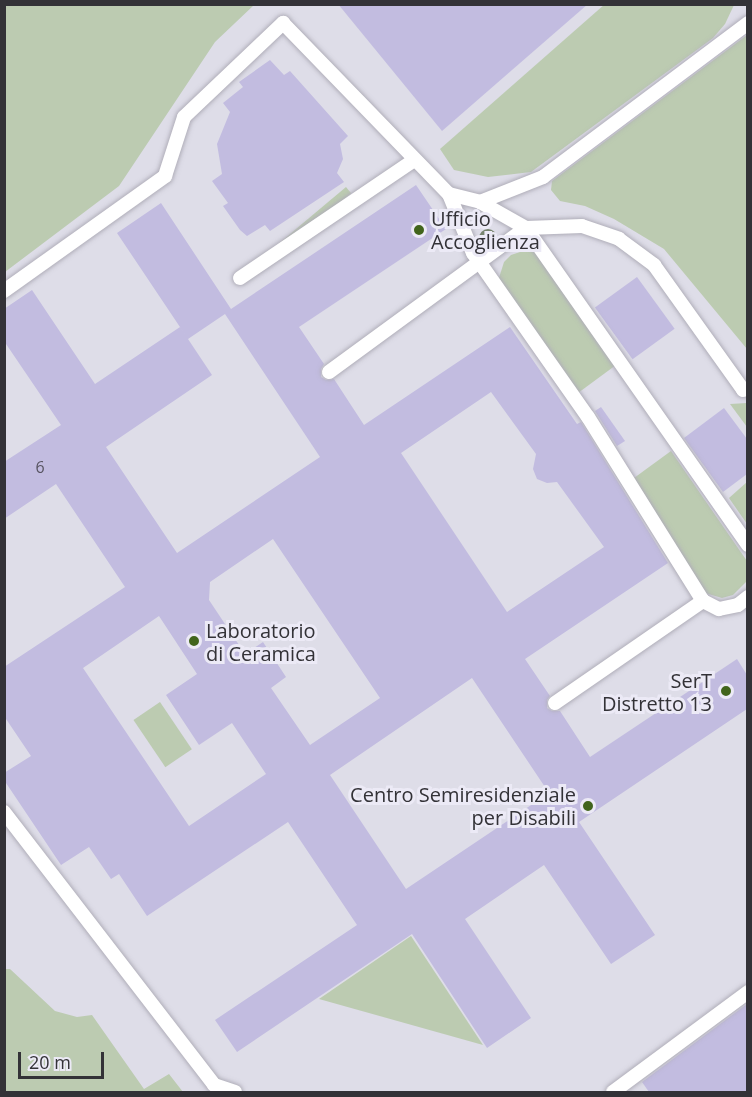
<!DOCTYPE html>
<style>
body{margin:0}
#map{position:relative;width:752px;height:1097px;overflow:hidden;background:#dedde8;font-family:"Open Sans",sans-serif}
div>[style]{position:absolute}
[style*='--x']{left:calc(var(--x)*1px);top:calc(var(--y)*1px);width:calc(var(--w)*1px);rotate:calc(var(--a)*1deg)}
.green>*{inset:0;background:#bccbb1;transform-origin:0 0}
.building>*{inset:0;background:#c2bce0;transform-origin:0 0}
.roads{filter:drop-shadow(0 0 2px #b0aeb9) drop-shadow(0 0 2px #b0aeb9)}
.service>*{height:14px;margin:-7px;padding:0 7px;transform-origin:7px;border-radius:7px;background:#fff}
.trees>*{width:18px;height:18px;margin:-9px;border-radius:50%;background:#77846e}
.dots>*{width:16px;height:16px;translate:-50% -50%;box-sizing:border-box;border:3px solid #eceaf6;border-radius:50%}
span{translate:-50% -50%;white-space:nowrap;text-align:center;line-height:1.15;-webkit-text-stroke:6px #eceaf6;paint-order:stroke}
.number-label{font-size:16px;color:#575461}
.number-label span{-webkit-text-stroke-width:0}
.poi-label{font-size:20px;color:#333237}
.left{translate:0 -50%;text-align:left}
.right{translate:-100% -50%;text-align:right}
.frame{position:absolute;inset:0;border:6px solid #333237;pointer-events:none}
.scale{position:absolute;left:18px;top:1052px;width:86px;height:27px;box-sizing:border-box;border:3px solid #333237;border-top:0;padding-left:8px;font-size:18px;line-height:21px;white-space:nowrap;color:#333237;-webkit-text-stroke:4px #eceaf6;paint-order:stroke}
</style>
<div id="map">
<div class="green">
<div style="clip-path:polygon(5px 4px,254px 5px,215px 42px,119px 186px,5px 272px)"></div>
<div style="clip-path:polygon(605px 4px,734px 5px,725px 24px,713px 38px,531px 172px,488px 177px,454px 170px,440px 149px)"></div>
<div style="clip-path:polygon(747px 35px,747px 349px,664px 249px,614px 219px,585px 206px,560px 201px,551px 190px,552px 181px)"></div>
<div style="left:346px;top:187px;width:8px;height:87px;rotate:50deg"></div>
<div style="clip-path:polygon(526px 250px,539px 252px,616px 365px,578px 393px,498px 281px,504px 262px,511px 255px)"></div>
<div style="clip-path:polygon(747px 403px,748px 403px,747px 427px,730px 404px)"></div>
<div style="clip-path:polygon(671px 451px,747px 561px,746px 582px,733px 595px,722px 598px,705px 593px,634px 478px)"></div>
<div style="clip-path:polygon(747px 482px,747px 524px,729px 498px)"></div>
<div style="left:160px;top:702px;width:57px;height:32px;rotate:56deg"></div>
<div style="clip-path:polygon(411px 936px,483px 1045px,319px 999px)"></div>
<div style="clip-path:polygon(5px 969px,10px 969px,55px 1011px,77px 1017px,92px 1015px,144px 1089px,169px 1074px,183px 1092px,5px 1092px)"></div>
</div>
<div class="building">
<div style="clip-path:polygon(338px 4px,588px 4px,442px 131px)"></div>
<div style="clip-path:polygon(270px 60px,284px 75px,290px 71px,348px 136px,340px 144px,343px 159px,337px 173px,344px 182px,270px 231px,265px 225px,247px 236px,240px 230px,223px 206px,228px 203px,212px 181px,222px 174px,217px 144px,230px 112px,223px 103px,243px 87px,239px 82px)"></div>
<div style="clip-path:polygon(evenodd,416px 185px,446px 229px,299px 327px,324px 364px,321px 369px,321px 377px,326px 380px,334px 379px,364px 425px,510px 327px,577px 424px,581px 422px,668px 563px,525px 659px,550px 696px,547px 700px,547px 708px,552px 711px,560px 711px,590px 757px,737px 659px,747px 675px,747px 709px,579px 822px,655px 935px,611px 964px,544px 865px,465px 919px,531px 1018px,487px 1048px,412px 934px,237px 1052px,215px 1020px,357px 925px,288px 822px,147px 916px,119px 874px,111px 879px,89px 847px,61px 865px,4px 780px,4px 773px,31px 756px,4px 716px,4px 667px,125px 587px,56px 484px,4px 519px,4px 462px,61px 425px,4px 341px,4px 309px,32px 290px,95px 384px,180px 327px,212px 375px,106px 447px,177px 553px,320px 457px,225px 314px,188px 339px,117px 233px,161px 203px,231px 309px,416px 185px,491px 392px,536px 454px,533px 469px,537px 479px,547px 483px,557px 482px,604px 547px,507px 612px,401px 453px,491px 392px,416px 185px,273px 539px,380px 698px,310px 745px,271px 688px,286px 677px,263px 642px,245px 654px,209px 600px,210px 582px,273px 539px,416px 185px,159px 616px,197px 674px,166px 695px,199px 745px,232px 723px,266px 774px,189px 826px,83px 668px,159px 616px,416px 185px,472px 678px,549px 793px,406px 889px,330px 775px,472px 678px)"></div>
<div style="left:637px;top:277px;width:64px;height:52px;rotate:54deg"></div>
<div style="clip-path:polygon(601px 407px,625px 441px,617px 446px,595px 411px)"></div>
<div style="clip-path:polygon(724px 408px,747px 439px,747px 474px,723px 492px,684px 438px)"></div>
<div style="clip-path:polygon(747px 1004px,747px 1092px,649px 1092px,642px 1082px)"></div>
</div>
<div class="roads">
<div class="service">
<div style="--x:449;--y:194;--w:64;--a:67.9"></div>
<div style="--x:473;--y:253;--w:200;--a:55"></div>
<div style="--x:588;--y:417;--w:217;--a:58"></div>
<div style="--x:703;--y:601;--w:18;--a:27"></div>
<div style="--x:719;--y:609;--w:19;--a:-12"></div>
<div style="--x:738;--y:605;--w:13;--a:-39"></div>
<div style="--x:480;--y:202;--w:53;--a:29.5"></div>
<div style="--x:526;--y:228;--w:387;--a:55"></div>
<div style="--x:240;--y:278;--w:210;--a:-34.1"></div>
<div style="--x:4;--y:291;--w:198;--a:-35.5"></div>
<div style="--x:165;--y:176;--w:62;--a:-72.1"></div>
<div style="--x:184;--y:117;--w:137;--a:-43.5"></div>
<div style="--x:283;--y:23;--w:238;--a:45.9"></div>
<div style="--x:449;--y:194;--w:32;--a:14"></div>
<div style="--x:480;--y:202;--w:68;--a:-21.6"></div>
<div style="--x:543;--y:177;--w:256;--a:-36.9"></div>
<div style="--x:329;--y:372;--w:244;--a:-36.2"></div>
<div style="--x:526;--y:228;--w:56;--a:-2"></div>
<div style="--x:582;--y:226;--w:39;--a:19"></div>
<div style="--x:619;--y:239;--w:44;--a:36.6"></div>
<div style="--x:654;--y:265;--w:153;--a:54.5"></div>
<div style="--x:743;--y:390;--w:5;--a:-11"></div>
<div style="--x:555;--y:703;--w:180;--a:-34.6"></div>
<div style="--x:4;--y:812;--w:344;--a:52.4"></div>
<div style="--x:214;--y:1085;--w:22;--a:18"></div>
<div style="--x:613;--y:1092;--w:168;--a:-36.5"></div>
</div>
</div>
<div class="trees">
<div style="left:488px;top:238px"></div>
</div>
<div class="dots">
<div style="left:419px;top:230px;background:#41641c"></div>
<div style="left:194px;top:641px;background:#41641c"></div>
<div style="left:726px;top:691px;background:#41641c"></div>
<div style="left:588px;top:806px;background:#41641c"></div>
</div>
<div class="number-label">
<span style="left:40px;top:467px">6</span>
</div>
<div class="poi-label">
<span class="left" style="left:431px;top:230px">Ufficio<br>Accoglienza</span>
<span class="left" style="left:206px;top:642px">Laboratorio<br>di Ceramica</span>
<span class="right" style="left:712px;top:692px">SerT<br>Distretto 13</span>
<span class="right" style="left:576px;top:806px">Centro Semiresidenziale<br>per Disabili</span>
</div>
<div class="frame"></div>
<div class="scale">20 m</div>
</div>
